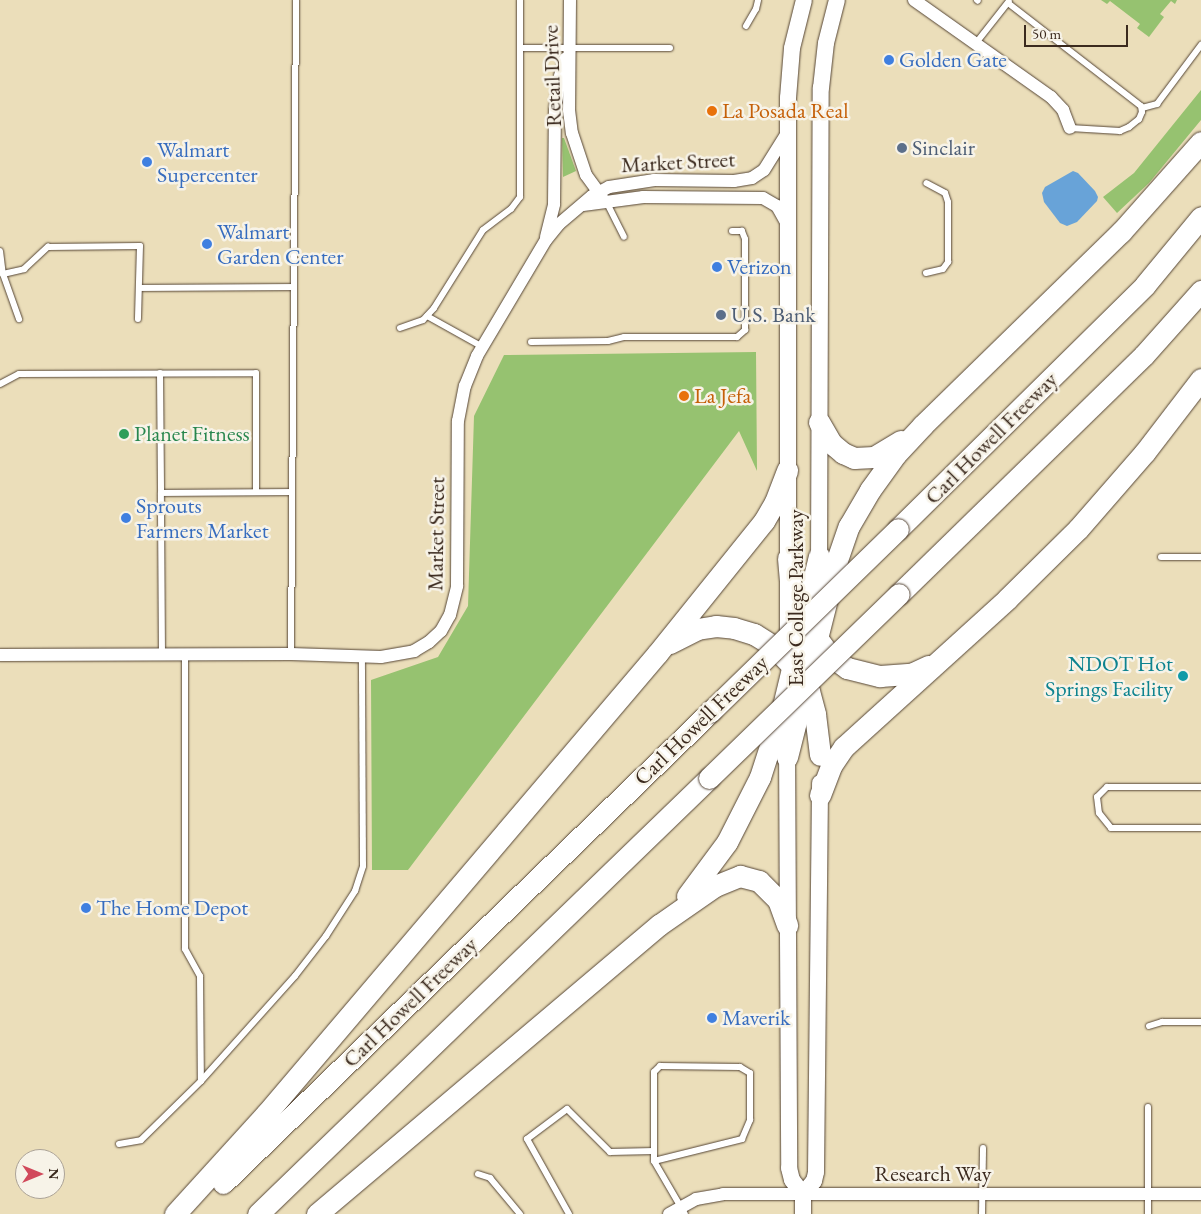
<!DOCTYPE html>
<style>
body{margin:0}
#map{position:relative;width:1201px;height:1214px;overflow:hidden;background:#ebdeba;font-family:"EB Garamond",serif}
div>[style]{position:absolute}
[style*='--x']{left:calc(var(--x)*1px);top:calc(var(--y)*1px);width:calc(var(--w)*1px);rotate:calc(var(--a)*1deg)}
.green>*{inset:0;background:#96c270}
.water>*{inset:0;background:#68a3d8}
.roads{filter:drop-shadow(0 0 1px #554535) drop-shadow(0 0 1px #554535)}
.service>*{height:6px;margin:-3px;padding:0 3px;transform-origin:3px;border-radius:3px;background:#fff}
.minor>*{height:12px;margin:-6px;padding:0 6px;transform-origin:6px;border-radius:6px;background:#fff}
.secondary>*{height:16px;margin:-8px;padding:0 8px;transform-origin:8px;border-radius:8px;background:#fff}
.motorway>*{height:21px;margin:-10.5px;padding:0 10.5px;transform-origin:10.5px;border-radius:10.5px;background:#fff}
.bridges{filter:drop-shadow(0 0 1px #554535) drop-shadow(0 0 1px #554535)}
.motorway-bridge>*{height:21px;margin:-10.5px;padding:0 10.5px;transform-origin:10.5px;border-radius:10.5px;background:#fff}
.dots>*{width:14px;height:14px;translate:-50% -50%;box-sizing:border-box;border:2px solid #f7f3e8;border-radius:50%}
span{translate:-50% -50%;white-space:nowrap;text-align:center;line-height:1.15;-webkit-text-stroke:5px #f7f3e8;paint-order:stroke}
.shop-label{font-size:22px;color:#366cbe}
.left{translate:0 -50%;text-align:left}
.street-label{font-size:22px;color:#3b2a1e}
.food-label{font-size:22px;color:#c56008}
.service-label{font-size:22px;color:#4e5e75}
.leisure-label{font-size:22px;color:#27864d}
.culture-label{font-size:22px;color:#0d838f}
.right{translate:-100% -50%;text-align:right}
.north{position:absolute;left:15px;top:1149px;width:50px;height:50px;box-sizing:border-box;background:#f7f3e8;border:1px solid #aca397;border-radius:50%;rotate:90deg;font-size:14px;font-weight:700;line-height:20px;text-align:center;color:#3b2a1e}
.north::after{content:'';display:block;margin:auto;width:18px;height:22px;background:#d1495b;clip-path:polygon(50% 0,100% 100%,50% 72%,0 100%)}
.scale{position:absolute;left:1024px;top:25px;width:104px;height:22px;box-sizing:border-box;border:2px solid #3b2a1e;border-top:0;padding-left:6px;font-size:15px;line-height:18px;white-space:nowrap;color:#3b2a1e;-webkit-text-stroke:4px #f7f3e8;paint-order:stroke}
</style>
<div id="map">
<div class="green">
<div style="clip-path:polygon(1101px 0,1177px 0,1175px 4px,1171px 1px,1160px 14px,1164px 17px,1149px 37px,1137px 28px,1140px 24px,1110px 1px,1107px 4px)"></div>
<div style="clip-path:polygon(1201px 90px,1201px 120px,1149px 183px,1117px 213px,1103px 197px,1134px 173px)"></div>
<div style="clip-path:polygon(562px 138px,564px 138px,576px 171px,563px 177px)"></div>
<div style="clip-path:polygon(756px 352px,757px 471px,739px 431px,408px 870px,372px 870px,371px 680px,438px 657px,468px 606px,474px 416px,504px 355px)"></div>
</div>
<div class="water">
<div style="clip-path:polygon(1073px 171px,1078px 173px,1095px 191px,1098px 197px,1097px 201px,1077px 222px,1067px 226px,1060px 223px,1044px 202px,1042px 193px,1045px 187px)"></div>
</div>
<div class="roads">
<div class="service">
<div style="--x:977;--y:0;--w:1;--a:45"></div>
<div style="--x:1008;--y:3;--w:168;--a:37.8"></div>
<div style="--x:1141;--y:106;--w:6;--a:81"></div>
<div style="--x:1142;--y:112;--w:8;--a:113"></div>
<div style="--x:1139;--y:119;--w:13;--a:141"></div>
<div style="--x:1129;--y:127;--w:10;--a:156"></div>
<div style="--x:1120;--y:131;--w:50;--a:-176.6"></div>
<div style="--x:746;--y:26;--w:20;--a:-60"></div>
<div style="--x:756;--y:9;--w:9;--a:-77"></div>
<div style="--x:976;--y:43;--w:53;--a:-51.8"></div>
<div style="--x:520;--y:48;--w:150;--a:0"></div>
<div style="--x:1142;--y:108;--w:16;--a:-15"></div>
<div style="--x:1157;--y:104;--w:74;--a:-53.3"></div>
<div style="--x:606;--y:201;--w:40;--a:63.4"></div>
<div style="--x:0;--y:251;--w:23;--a:83"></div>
<div style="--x:3;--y:274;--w:48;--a:70.4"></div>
<div style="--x:926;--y:273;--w:17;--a:-13"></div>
<div style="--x:943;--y:269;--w:9;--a:-54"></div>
<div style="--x:948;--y:262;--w:60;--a:-90"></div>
<div style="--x:948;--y:202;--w:9;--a:-108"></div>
<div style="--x:945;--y:193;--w:21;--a:-152"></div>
<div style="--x:3;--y:274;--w:22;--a:-13"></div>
<div style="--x:24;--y:269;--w:33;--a:-43"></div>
<div style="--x:48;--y:247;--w:92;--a:-0.6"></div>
<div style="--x:140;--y:246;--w:73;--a:91.6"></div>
<div style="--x:139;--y:288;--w:155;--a:-0.4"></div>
<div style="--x:427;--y:316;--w:64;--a:29"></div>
<div style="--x:400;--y:328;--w:24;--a:-19"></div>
<div style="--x:423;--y:320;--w:16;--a:-47"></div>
<div style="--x:434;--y:308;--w:92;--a:-57.9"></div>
<div style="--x:483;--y:230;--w:35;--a:-37"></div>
<div style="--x:511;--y:209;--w:15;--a:-53"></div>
<div style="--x:520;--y:197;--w:197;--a:-90"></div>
<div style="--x:531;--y:342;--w:77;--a:-0.7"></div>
<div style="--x:608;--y:341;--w:16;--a:-14"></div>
<div style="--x:624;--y:337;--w:113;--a:0"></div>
<div style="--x:737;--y:337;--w:11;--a:-41"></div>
<div style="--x:745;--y:330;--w:91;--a:-90"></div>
<div style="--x:745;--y:239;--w:9;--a:-111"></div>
<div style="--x:742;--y:231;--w:10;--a:180"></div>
<div style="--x:160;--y:373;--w:120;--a:89.5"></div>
<div style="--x:0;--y:384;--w:21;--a:-28"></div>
<div style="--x:19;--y:374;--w:237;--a:-0.2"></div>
<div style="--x:256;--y:373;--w:119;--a:90"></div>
<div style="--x:1161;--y:557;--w:40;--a:0"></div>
<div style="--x:162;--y:654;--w:161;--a:-90.4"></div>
<div style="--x:161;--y:493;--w:131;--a:-0.4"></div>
<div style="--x:185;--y:654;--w:295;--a:90"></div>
<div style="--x:185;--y:949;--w:31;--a:61"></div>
<div style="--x:200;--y:976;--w:105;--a:89.5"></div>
<div style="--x:291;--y:654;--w:654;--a:-89.56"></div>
<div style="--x:1201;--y:787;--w:94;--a:180"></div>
<div style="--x:1107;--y:787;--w:14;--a:135"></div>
<div style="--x:1097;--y:797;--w:16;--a:83"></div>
<div style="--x:1099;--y:813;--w:19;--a:51"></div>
<div style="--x:1111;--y:828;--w:90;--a:0"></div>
<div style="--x:1149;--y:1026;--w:14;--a:-17"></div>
<div style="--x:1162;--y:1022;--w:39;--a:0"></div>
<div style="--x:1148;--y:1107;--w:107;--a:90"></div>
<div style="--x:119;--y:1144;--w:22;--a:-10"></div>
<div style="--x:141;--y:1140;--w:84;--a:-44.5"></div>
<div style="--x:201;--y:1081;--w:141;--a:-48.2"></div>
<div style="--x:295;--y:976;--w:51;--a:-52.2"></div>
<div style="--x:326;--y:936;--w:54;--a:-57.2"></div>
<div style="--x:355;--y:891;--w:26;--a:-72"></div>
<div style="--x:363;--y:866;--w:210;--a:-90.3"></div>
<div style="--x:654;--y:1161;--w:91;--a:-14"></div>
<div style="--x:742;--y:1139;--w:21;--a:-67"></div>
<div style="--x:750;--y:1120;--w:47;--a:-90"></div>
<div style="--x:750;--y:1073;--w:12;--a:-149"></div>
<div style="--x:740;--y:1067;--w:80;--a:-179.3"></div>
<div style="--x:660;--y:1066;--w:8;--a:135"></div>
<div style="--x:654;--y:1072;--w:89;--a:90"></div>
<div style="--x:654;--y:1161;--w:61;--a:59.7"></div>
<div style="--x:478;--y:1174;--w:13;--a:18"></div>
<div style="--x:490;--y:1178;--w:47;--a:50.2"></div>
<div style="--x:569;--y:1214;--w:86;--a:-119.2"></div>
<div style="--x:527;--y:1139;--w:50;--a:-36.9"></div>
<div style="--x:567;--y:1109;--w:61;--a:45"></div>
<div style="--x:610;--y:1152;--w:44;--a:-1.3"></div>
<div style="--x:982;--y:1214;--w:66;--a:-89.1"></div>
</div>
<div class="minor">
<div style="--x:570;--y:0;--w:110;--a:90.5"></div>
<div style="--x:569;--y:110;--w:23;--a:83"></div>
<div style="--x:572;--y:133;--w:44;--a:71.6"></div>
<div style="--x:586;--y:175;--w:27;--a:54"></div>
<div style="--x:914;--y:0;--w:168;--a:35.3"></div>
<div style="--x:1051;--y:97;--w:18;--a:47"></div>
<div style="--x:1063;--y:110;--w:19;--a:69"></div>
<div style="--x:583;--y:205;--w:61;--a:-7.6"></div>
<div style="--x:643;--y:197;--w:120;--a:0.5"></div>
<div style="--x:763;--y:198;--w:16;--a:30"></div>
<div style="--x:777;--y:206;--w:21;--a:61"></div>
<div style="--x:546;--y:237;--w:34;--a:-76"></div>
<div style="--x:554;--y:204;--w:95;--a:-89.4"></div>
<div style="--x:555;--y:109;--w:33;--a:-81"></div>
<div style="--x:560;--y:76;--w:18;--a:-74"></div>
<div style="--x:0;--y:655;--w:291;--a:-0.2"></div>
<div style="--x:291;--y:654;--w:90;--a:1.9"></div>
<div style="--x:381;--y:657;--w:34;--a:-10"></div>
<div style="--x:414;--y:651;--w:17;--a:-31"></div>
<div style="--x:429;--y:642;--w:16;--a:-43"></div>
<div style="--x:441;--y:631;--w:18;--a:-61"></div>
<div style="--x:450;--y:615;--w:30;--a:-76"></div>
<div style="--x:457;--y:586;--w:165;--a:-89.7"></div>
<div style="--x:458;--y:421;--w:36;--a:-79"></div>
<div style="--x:465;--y:386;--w:32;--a:-68"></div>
<div style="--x:477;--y:356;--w:135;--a:-59.3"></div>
<div style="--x:546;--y:240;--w:21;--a:-51"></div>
<div style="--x:559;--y:224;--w:43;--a:-40.3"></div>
<div style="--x:592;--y:196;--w:19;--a:-28"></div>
<div style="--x:609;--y:187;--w:46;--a:-8.8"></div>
<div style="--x:654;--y:180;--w:80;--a:0.7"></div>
<div style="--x:734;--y:181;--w:18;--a:-9"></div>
<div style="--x:752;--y:178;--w:14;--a:-34"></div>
<div style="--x:764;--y:170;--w:44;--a:-58.1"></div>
<div style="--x:669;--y:1214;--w:31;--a:-29"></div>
<div style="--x:696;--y:1199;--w:27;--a:-10"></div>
<div style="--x:723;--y:1194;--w:478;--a:0"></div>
</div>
<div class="secondary">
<div style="--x:819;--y:566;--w:478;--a:-89.8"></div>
<div style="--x:821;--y:88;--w:45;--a:-83.7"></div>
<div style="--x:826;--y:43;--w:44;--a:-75.7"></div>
<div style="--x:788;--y:643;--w:545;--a:-90"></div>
<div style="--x:788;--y:98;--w:50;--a:-85.4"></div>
<div style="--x:792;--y:48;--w:49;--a:-76"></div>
<div style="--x:787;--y:745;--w:423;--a:89.7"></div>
<div style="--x:789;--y:1168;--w:12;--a:76"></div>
<div style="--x:792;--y:1180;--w:18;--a:52"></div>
<div style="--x:803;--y:1194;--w:20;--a:90"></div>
<div style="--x:803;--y:1194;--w:17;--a:-50"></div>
<div style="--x:814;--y:1181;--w:9;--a:-77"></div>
<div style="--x:816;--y:1172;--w:389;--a:-89.4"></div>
</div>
<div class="motorway">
<div style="--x:819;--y:422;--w:24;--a:60"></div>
<div style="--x:831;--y:443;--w:16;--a:40"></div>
<div style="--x:843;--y:453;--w:12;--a:24"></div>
<div style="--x:854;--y:458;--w:20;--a:-3"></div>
<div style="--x:874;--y:457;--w:31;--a:-31"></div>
<div style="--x:898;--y:529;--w:347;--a:-44.6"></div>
<div style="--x:1145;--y:285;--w:88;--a:-50.5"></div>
<div style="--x:788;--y:558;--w:32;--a:85"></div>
<div style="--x:791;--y:590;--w:24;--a:71"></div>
<div style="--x:799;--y:613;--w:53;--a:54.2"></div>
<div style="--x:830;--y:656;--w:21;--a:35"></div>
<div style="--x:847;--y:668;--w:34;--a:14"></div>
<div style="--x:880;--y:676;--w:31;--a:-4"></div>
<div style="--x:911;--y:674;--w:19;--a:-25"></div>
<div style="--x:899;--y:594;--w:342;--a:-44.3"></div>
<div style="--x:1144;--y:355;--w:86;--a:-48.3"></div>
<div style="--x:670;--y:643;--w:30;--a:-27"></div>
<div style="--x:697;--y:629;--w:19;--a:-9"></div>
<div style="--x:716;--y:626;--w:18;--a:6"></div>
<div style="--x:734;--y:628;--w:21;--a:17"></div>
<div style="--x:754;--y:634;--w:22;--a:32"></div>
<div style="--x:773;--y:646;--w:33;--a:46"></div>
<div style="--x:796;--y:670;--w:25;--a:58"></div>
<div style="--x:809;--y:691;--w:24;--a:75"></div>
<div style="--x:815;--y:714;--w:41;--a:83"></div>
<div style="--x:787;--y:757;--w:203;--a:-75.8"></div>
<div style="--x:837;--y:560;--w:36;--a:-71"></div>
<div style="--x:849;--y:526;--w:42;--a:-59.7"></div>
<div style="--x:870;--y:490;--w:44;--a:-54.2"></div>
<div style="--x:896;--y:454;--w:40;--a:-47"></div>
<div style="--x:923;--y:425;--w:277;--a:-44.3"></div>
<div style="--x:1121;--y:232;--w:120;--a:-48.4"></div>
<div style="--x:820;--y:795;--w:31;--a:-69"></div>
<div style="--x:831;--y:766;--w:23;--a:-56"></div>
<div style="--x:844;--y:747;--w:220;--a:-42.2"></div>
<div style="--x:1007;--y:599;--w:100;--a:-44.6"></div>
<div style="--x:1078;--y:529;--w:102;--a:-49"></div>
<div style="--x:1145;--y:452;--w:92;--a:-52.5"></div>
<div style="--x:687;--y:896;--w:67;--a:-53.5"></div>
<div style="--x:727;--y:842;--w:73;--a:-63.1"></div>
<div style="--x:760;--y:777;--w:75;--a:-72.1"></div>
<div style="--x:783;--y:706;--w:154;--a:-76.5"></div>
<div style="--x:223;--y:1183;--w:678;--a:-44.04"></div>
<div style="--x:175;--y:1214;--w:135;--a:-47.7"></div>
<div style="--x:266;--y:1114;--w:604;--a:-49.64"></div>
<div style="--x:657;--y:654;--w:171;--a:-51.2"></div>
<div style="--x:764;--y:521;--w:22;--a:-60"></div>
<div style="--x:775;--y:502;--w:34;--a:-69"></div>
<div style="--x:258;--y:1214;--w:627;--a:-44.03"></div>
<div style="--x:317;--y:1214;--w:448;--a:-40.2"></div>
<div style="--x:659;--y:925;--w:68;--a:-34.9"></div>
<div style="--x:715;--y:886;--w:27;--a:-22"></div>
<div style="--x:740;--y:876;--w:20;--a:15"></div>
<div style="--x:759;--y:881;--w:27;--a:45"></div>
<div style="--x:778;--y:900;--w:27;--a:70"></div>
</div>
</div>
<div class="bridges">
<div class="motorway-bridge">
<div style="--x:710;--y:712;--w:262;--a:-44.2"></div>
<div style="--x:709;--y:778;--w:264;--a:-44.1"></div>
</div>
</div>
<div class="dots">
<div style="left:889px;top:60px;background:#3f7fe0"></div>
<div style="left:712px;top:111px;background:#e8710a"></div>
<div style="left:902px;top:148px;background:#5c6f8a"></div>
<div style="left:147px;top:162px;background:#3f7fe0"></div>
<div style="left:207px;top:244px;background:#3f7fe0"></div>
<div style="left:717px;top:267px;background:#3f7fe0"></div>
<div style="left:721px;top:315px;background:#5c6f8a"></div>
<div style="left:684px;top:396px;background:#e8710a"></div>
<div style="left:124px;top:434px;background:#2e9e5b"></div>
<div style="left:126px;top:518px;background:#3f7fe0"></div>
<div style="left:1183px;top:676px;background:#0f9aa8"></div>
<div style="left:86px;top:908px;background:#3f7fe0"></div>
<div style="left:712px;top:1018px;background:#3f7fe0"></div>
</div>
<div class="shop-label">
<span class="left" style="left:899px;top:60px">Golden Gate</span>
<span class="left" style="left:157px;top:162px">Walmart<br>Supercenter</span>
<span class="left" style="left:217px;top:244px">Walmart<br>Garden Center</span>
<span class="left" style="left:727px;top:267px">Verizon</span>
<span class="left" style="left:136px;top:518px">Sprouts<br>Farmers Market</span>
<span class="left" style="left:96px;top:908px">The Home Depot</span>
<span class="left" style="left:722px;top:1018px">Maverik</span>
</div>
<div class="street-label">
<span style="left:552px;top:76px;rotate:-92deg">Retail Drive</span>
<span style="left:678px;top:162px;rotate:-3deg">Market Street</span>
<span style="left:991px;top:438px;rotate:-45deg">Carl Howell Freeway</span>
<span style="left:436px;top:534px;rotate:-89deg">Market Street</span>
<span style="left:796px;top:598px;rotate:-90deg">East College Parkway</span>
<span style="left:701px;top:720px;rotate:-44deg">Carl Howell Freeway</span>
<span style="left:410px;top:1002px;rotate:-44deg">Carl Howell Freeway</span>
<span style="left:933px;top:1174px">Research Way</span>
</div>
<div class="food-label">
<span class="left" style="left:722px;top:111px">La Posada Real</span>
<span class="left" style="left:694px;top:396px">La Jefa</span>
</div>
<div class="service-label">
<span class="left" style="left:912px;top:148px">Sinclair</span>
<span class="left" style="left:731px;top:315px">U.S. Bank</span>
</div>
<div class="leisure-label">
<span class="left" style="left:134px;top:434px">Planet Fitness</span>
</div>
<div class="culture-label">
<span class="right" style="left:1173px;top:676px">NDOT Hot<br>Springs Facility</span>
</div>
<div class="north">N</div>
<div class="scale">50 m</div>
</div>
